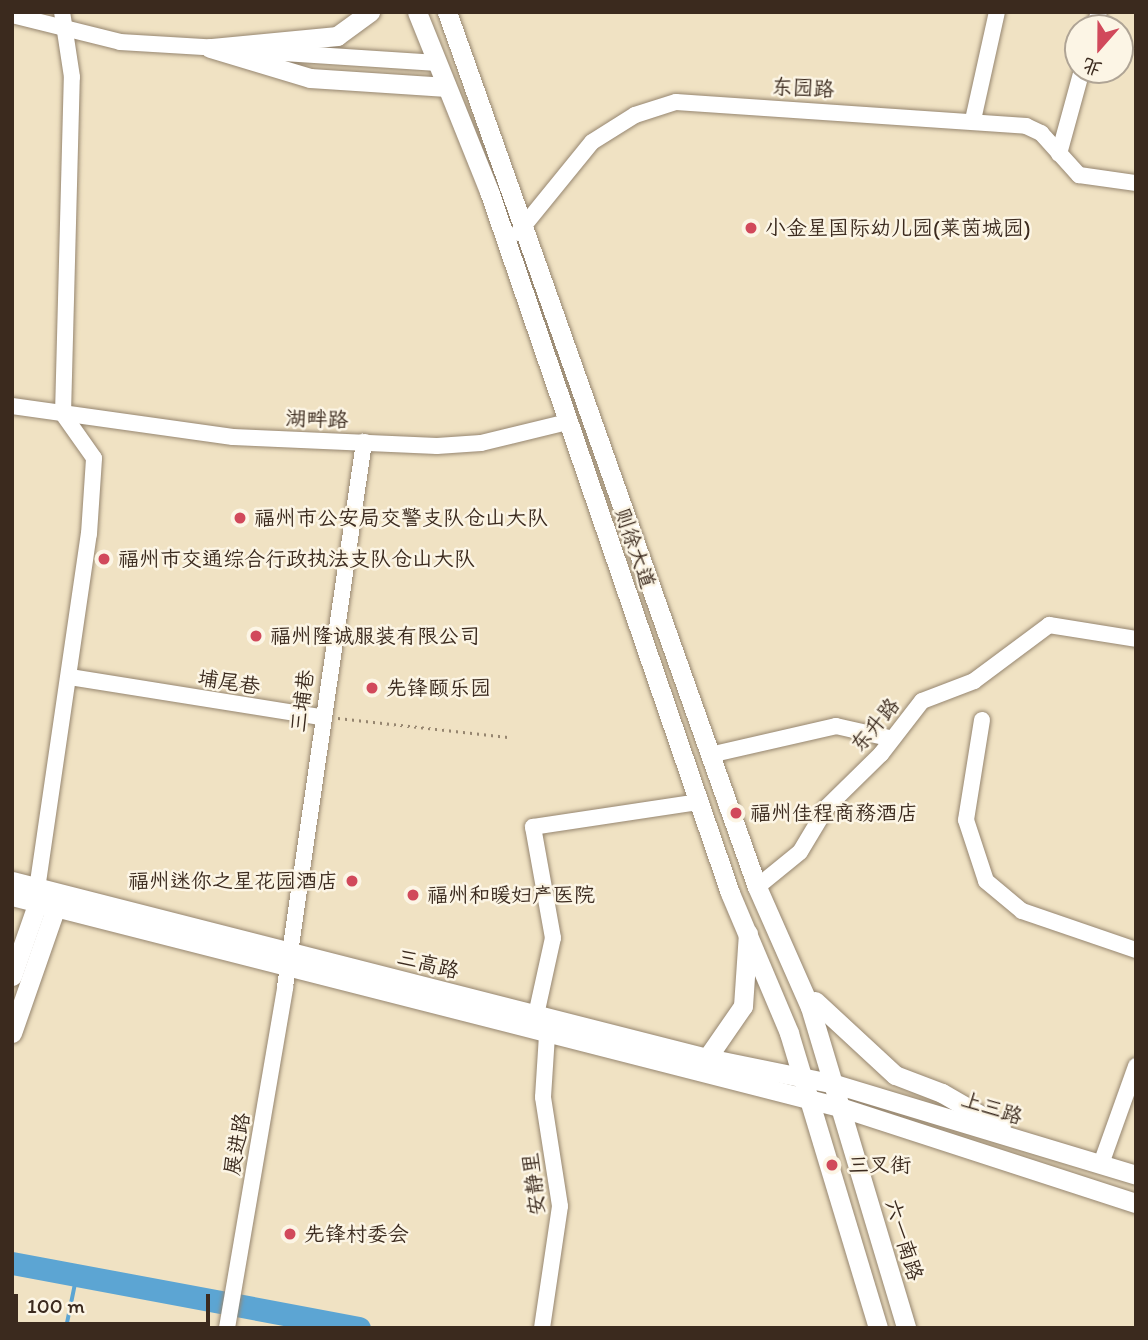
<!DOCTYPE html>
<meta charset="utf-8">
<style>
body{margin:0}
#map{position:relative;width:1148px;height:1340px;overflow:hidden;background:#f0e2c3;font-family:Itim,"LXGW WenKai TC",sans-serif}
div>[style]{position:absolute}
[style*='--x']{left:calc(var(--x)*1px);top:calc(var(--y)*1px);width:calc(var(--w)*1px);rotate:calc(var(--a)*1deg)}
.stream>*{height:3.5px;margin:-1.75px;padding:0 1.75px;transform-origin:1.75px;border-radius:1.75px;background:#5ca5d3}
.river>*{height:23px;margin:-11.5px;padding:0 11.5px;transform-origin:11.5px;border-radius:11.5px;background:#5ca5d3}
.path>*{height:2.5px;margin-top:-1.25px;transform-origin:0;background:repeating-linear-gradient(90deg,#968670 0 2px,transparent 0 7px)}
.roads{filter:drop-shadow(0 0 2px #968670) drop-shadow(0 0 2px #968670)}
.minor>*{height:16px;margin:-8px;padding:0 8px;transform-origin:8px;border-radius:8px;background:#fff}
.major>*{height:19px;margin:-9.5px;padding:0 9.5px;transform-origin:9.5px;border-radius:9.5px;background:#fff}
.dots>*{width:19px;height:19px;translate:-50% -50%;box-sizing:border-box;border:4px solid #fcf5e5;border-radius:50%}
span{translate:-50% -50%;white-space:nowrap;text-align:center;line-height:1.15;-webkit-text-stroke:5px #fcf5e5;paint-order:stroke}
.street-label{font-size:21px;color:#3b2a1e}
.poi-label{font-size:21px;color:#3b2a1e}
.left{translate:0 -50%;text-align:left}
.right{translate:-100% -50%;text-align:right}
.frame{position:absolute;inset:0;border:14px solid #3b2a1e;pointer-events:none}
.north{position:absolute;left:1064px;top:14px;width:70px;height:70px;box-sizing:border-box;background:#fcf5e5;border:2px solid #afa495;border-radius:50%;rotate:201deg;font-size:19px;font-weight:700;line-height:28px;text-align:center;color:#3b2a1e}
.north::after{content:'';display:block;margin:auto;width:24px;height:32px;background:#d1495b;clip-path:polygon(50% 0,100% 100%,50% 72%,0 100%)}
.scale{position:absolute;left:14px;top:1294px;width:196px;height:32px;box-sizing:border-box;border:4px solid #3b2a1e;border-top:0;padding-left:9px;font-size:21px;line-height:24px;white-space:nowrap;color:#3b2a1e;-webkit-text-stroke:5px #fcf5e5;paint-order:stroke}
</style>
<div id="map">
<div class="stream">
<div style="--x:66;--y:1328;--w:50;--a:-78.5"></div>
</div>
<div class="river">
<div style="--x:12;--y:1263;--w:353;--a:10.6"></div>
</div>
<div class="path">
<div style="--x:338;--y:718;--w:171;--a:6.4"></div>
</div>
<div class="roads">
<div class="minor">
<div style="--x:12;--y:15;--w:111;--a:14"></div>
<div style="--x:120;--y:42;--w:100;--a:3.4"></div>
<div style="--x:1094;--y:28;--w:17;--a:-73"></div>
<div style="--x:253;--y:51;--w:185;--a:3.7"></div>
<div style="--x:973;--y:120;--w:111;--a:-77.5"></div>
<div style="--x:1059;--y:154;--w:87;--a:-74.7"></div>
<div style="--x:518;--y:233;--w:117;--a:-50.9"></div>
<div style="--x:592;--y:142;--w:51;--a:-32.1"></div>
<div style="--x:635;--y:115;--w:43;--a:-17.6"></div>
<div style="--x:676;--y:102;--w:351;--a:3.9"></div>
<div style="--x:1026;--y:126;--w:17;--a:25"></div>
<div style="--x:1041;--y:133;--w:57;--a:47.9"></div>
<div style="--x:1079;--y:175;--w:58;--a:8"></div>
<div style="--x:12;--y:406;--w:223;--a:8"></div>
<div style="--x:233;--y:437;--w:204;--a:2.5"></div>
<div style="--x:437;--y:446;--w:44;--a:-3.9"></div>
<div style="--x:481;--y:443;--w:89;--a:-13.7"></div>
<div style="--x:70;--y:677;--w:254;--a:9.1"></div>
<div style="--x:982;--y:720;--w:101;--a:99.1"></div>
<div style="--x:966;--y:820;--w:64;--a:71.8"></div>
<div style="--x:986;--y:881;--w:47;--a:39.8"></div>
<div style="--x:1022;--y:911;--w:120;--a:18.9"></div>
<div style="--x:714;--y:754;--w:125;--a:-12.9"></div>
<div style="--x:836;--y:726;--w:58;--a:12.8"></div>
<div style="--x:757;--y:887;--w:55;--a:-39.1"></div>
<div style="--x:800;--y:852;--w:52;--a:-59"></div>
<div style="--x:827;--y:807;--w:76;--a:-44.5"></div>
<div style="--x:881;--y:754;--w:67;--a:-52.3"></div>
<div style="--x:922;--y:701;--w:56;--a:-21"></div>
<div style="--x:974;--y:681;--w:94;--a:-36.7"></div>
<div style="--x:1049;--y:625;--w:88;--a:9.1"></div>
<div style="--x:36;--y:896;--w:366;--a:-81.7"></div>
<div style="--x:89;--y:534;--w:76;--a:-86.2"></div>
<div style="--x:94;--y:458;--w:54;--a:-125.2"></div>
<div style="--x:63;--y:414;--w:337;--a:-88.5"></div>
<div style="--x:72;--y:77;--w:66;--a:-98.7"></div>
<div style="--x:536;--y:1015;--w:79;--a:-77.6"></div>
<div style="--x:553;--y:938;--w:113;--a:-100.2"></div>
<div style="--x:533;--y:827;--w:167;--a:-8.6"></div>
<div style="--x:1101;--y:1164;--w:104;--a:-70.3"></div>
<div style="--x:227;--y:1328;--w:346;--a:-80.3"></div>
<div style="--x:285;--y:987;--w:551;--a:-81.75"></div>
<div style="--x:542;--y:1328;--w:123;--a:-81.6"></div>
<div style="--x:560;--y:1206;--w:110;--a:-98.9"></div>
<div style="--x:543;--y:1097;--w:62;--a:-86.3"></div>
</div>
<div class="major">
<div style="--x:417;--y:12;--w:193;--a:68.1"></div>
<div style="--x:489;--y:191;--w:742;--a:71.05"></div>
<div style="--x:730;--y:893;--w:152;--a:67.1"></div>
<div style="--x:789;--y:1033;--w:308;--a:73.2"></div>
<div style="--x:447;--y:12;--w:928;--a:70.49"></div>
<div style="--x:757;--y:887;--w:131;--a:66.2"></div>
<div style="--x:810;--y:1007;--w:335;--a:73.3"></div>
<div style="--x:210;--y:48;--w:104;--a:16.7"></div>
<div style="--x:310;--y:78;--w:137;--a:3.8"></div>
<div style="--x:212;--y:48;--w:126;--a:-5.5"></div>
<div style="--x:337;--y:36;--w:41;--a:-36"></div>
<div style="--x:12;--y:881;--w:717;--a:14.29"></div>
<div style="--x:707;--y:1058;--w:131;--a:11.5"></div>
<div style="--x:835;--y:1084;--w:314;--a:16.8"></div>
<div style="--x:12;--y:896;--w:854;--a:14.3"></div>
<div style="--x:840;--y:1107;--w:311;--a:18"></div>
<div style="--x:12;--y:976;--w:88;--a:-70.7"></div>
<div style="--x:815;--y:1001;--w:109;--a:42.8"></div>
<div style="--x:895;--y:1075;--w:50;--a:21"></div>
<div style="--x:942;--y:1093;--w:68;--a:30"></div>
<div style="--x:12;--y:1033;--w:146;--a:-70.8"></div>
<div style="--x:707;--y:1058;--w:63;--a:-55.3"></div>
<div style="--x:743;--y:1006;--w:73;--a:-86.1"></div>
</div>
</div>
<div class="dots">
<div style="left:751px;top:228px;background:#d1495b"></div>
<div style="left:240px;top:518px;background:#d1495b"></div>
<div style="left:104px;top:559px;background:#d1495b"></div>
<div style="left:256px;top:636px;background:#d1495b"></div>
<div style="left:372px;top:688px;background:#d1495b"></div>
<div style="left:736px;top:813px;background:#d1495b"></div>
<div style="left:352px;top:881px;background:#d1495b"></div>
<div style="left:413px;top:895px;background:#d1495b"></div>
<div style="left:832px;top:1165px;background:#d1495b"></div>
<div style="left:290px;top:1234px;background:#d1495b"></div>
</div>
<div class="street-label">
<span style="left:803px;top:88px;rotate:3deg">东园路</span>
<span style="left:317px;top:419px;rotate:2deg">湖畔路</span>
<span style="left:635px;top:548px;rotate:71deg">则徐大道</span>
<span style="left:229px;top:682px;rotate:9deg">埔尾巷</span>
<span style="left:302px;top:701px;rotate:-82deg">三埔巷</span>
<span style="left:875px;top:725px;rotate:-50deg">东升路</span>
<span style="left:428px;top:964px;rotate:14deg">三高路</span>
<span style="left:992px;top:1108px;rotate:18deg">上三路</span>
<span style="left:237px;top:1144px;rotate:-80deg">展进路</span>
<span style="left:534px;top:1184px;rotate:-97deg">安静里</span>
<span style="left:904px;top:1240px;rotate:73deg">六一南路</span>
</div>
<div class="poi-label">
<span class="left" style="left:765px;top:228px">小金星国际幼儿园(莱茵城园)</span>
<span class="left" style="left:254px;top:518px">福州市公安局交警支队仓山大队</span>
<span class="left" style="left:118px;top:559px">福州市交通综合行政执法支队仓山大队</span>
<span class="left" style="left:270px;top:636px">福州隆诚服装有限公司</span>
<span class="left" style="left:386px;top:688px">先锋颐乐园</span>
<span class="left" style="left:750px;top:813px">福州佳程商務酒店</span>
<span class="right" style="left:338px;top:881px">福州迷你之星花园酒店</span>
<span class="left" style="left:427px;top:895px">福州和暖妇产医院</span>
<span class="left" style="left:848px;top:1165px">三叉街</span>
<span class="left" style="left:304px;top:1234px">先锋村委会</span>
</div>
<div class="frame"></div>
<div class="north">北</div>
<div class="scale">100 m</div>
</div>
